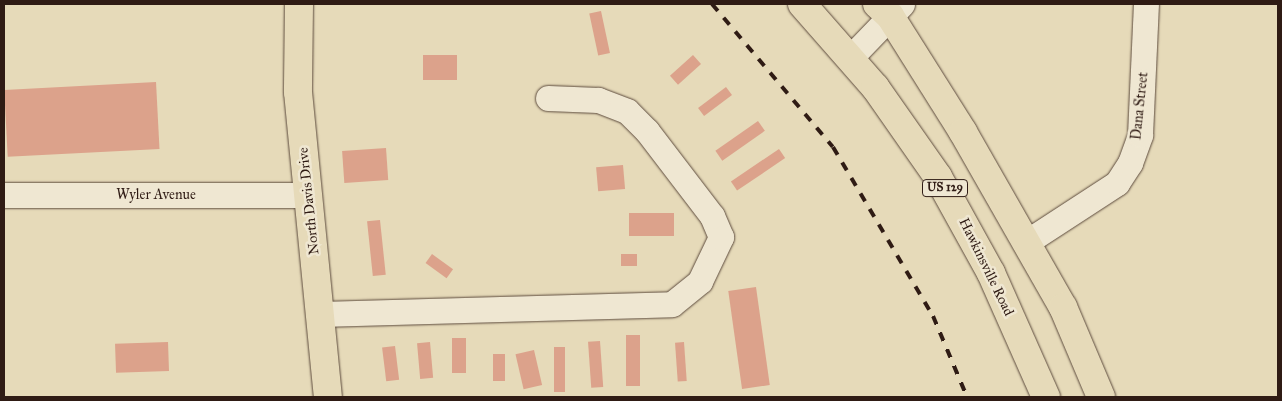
<!DOCTYPE html>
<style>
body{margin:0}
#map{position:relative;width:1282px;height:401px;overflow:hidden;background:#e6dab9;font-family:"IM FELL Great Primer",serif}
div>[style]{position:absolute}
[style*='--x']{left:calc(var(--x)*1px);top:calc(var(--y)*1px);width:calc(var(--w)*1px);rotate:calc(var(--a)*1deg)}
.building>*{inset:0;background:#dca28b;transform-origin:0 0}
.roads{filter:drop-shadow(0 0 1px #5d4b3d) drop-shadow(0 0 1px #5d4b3d)}
.minor>*{height:25px;margin:-12.5px;padding:0 12.5px;transform-origin:12.5px;border-radius:12.5px;background:#efe7d2}
.major>*{height:28px;margin:-14px;padding:0 14px;transform-origin:14px;border-radius:14px;background:#e6dab9}
.rail>*{height:4px;margin-top:-2px;transform-origin:0;background:repeating-linear-gradient(90deg,#2f1b14 0 9px,transparent 0 18px)}
span{translate:-50% -50%;white-space:nowrap;text-align:center;line-height:1.15;-webkit-text-stroke:5px #efe7d2;paint-order:stroke}
.shield-label span{padding:1px 4px;background:#efe7d2;border:1px solid;border-radius:4px;-webkit-text-stroke-width:0}
.shield-label{font-size:12px;color:#2f1b14;font-weight:700}
.street-label{font-size:14px;color:#2f1b14}
.frame{position:absolute;inset:0;border:5px solid #2f1b14;pointer-events:none}
</style>
<div id="map">
<div class="building">
<div style="left:601px;top:11px;width:43px;height:12px;rotate:78deg"></div>
<div style="left:423px;top:55px;width:34px;height:25px"></div>
<div style="left:693px;top:55px;width:12px;height:31px;rotate:48deg"></div>
<div style="left:156px;top:82px;width:67px;height:152px;rotate:87deg"></div>
<div style="left:726px;top:87px;width:10px;height:35px;rotate:53deg"></div>
<div style="left:758px;top:121px;width:12px;height:52px;rotate:55deg"></div>
<div style="left:386px;top:148px;width:32px;height:44px;rotate:86deg"></div>
<div style="left:779px;top:149px;width:11px;height:58px;rotate:56deg"></div>
<div style="left:623px;top:165px;width:24px;height:27px;rotate:85deg"></div>
<div style="left:674px;top:213px;width:23px;height:45px;rotate:90deg"></div>
<div style="left:380px;top:220px;width:55px;height:13px;rotate:84deg"></div>
<div style="left:432px;top:254px;width:26px;height:11px;rotate:36deg"></div>
<div style="left:637px;top:254px;width:12px;height:16px;rotate:90deg"></div>
<div style="left:756px;top:287px;width:99px;height:28px;rotate:82deg"></div>
<div style="left:626px;top:335px;width:14px;height:51px"></div>
<div style="left:452px;top:338px;width:14px;height:35px"></div>
<div style="left:600px;top:341px;width:46px;height:12px;rotate:86deg"></div>
<div style="left:168px;top:342px;width:29px;height:53px;rotate:88deg"></div>
<div style="left:430px;top:342px;width:36px;height:13px;rotate:85deg"></div>
<div style="left:684px;top:342px;width:39px;height:9px;rotate:86deg"></div>
<div style="left:395px;top:346px;width:34px;height:13px;rotate:83deg"></div>
<div style="left:554px;top:347px;width:11px;height:45px"></div>
<div style="left:534px;top:350px;width:36px;height:19px;rotate:77deg"></div>
<div style="left:493px;top:354px;width:12px;height:27px"></div>
</div>
<div class="roads">
<div class="minor">
<div style="--x:850;--y:58;--w:75;--a:-46.1"></div>
<div style="--x:4;--y:195;--w:304;--a:0"></div>
<div style="--x:1025;--y:243;--w:110;--a:-33.1"></div>
<div style="--x:1117;--y:183;--w:24;--a:-57"></div>
<div style="--x:1130;--y:163;--w:30;--a:-70"></div>
<div style="--x:1140;--y:135;--w:131;--a:-87.4"></div>
<div style="--x:320;--y:314;--w:352;--a:-1.6"></div>
<div style="--x:672;--y:304;--w:36;--a:-39"></div>
<div style="--x:700;--y:281;--w:49;--a:-64.5"></div>
<div style="--x:721;--y:237;--w:23;--a:-113"></div>
<div style="--x:712;--y:216;--w:107;--a:-127.4"></div>
<div style="--x:647;--y:131;--w:28;--a:-135"></div>
<div style="--x:627;--y:111;--w:31;--a:-159"></div>
<div style="--x:598;--y:100;--w:50;--a:-177.7"></div>
</div>
<div class="major">
<div style="--x:299;--y:4;--w:88;--a:90.7"></div>
<div style="--x:298;--y:92;--w:306;--a:84.4"></div>
<div style="--x:802;--y:4;--w:111;--a:48.7"></div>
<div style="--x:875;--y:87;--w:110;--a:55"></div>
<div style="--x:938;--y:177;--w:110;--a:61.1"></div>
<div style="--x:991;--y:273;--w:136;--a:66.1"></div>
<div style="--x:877;--y:4;--w:18;--a:43"></div>
<div style="--x:890;--y:16;--w:137;--a:57.8"></div>
<div style="--x:963;--y:132;--w:202;--a:60.3"></div>
<div style="--x:1063;--y:307;--w:98;--a:67.1"></div>
</div>
</div>
<div class="rail">
<div style="--x:712;--y:4;--w:187;--a:49.8"></div>
<div style="--x:833;--y:147;--w:196;--a:59.4"></div>
<div style="--x:933;--y:316;--w:88;--a:67.2"></div>
</div>
<div class="shield-label">
<span style="left:945px;top:188px">US 129</span>
</div>
<div class="street-label">
<span style="left:1140px;top:106px;rotate:-84deg">Dana Street</span>
<span style="left:156px;top:195px">Wyler Avenue</span>
<span style="left:309px;top:201px;rotate:-96deg">North Davis Drive</span>
<span style="left:986px;top:267px;rotate:64deg">Hawkinsville Road</span>
</div>
<div class="frame"></div>
</div>
